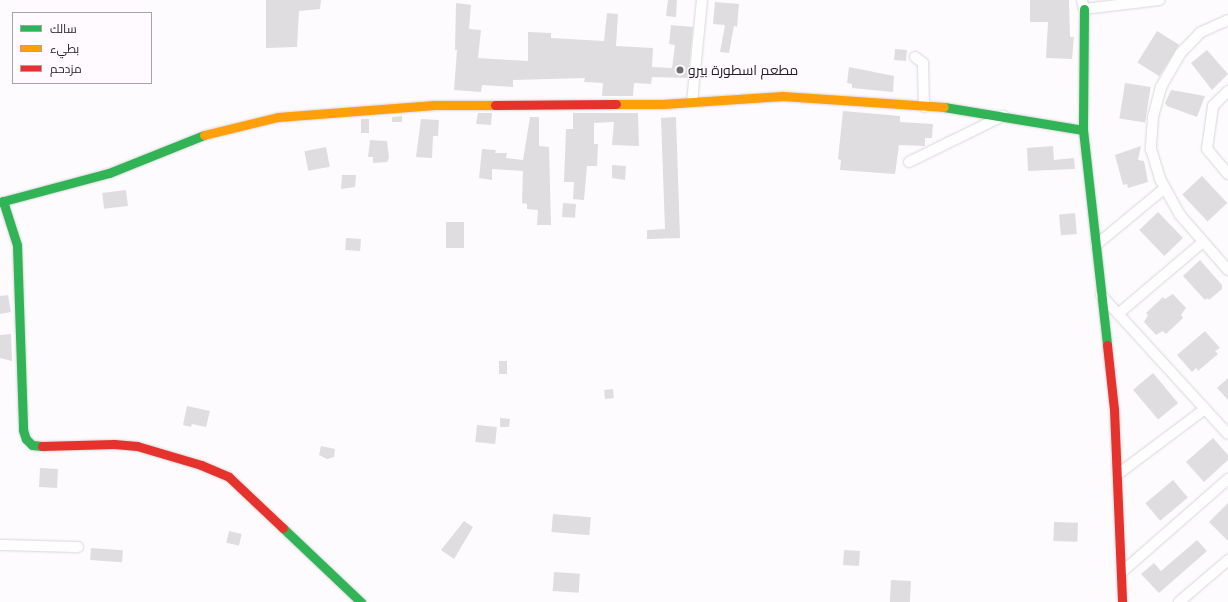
<!DOCTYPE html>
<meta charset="utf-8">
<style>
body{margin:0}
#map{position:relative;width:1228px;height:602px;overflow:hidden;background:#fdfbfe;font-family:"Roboto Serif",Cairo,serif}
div>[style]{position:absolute}
[style*='--x']{left:calc(var(--x)*1px);top:calc(var(--y)*1px);width:calc(var(--w)*1px);rotate:calc(var(--a)*1deg)}
.building>*{inset:0;background:#dfdddf;transform-origin:0 0}
.roads{filter:drop-shadow(0 0 1px #d8d6d9) drop-shadow(0 0 1px #d8d6d9)}
.street>*{height:10px;margin:-5px;padding:0 5px;transform-origin:5px;border-radius:5px;background:#fffeff}
.fast>*{height:9px;margin:-4.5px;padding:0 4.5px;transform-origin:4.5px;border-radius:4.5px;background:#30b455}
.slow>*{height:9px;margin:-4.5px;padding:0 4.5px;transform-origin:4.5px;border-radius:4.5px;background:#ff9f0a}
.jam>*{height:9px;margin:-4.5px;padding:0 4.5px;transform-origin:4.5px;border-radius:4.5px;background:#e5322d}
.dots>*{width:11px;height:11px;translate:-50% -50%;box-sizing:border-box;border:2px solid #fefaff;border-radius:50%}
span{translate:-50% -50%;white-space:nowrap;text-align:center;line-height:1.15;-webkit-text-stroke:3px #fefaff;paint-order:stroke}
.poi-label{font-size:14px;color:#221f22}
.left{translate:0 -50%;text-align:left}
.legend{position:absolute;left:12px;top:12px;width:140px;height:72px;box-sizing:border-box;background:#fefaff;border:1px solid #a6a2a7;margin:0;padding:5px 7px;list-style:none;font-size:12px;color:#221f22}
.legend li{display:flex;align-items:center;gap:8px;height:20px}
.legend b{width:20px;border:1px solid #a6a2a7}
</style>
<div id="map">
<div class="building">
<div style="clip-path:polygon(266px 0,321px 0,320px 9px,299px 11px,297px 47px,266px 48px)"></div>
<div style="clip-path:polygon(668px 0,677px 0,676px 17px,666px 16px)"></div>
<div style="clip-path:polygon(1030px 0,1069px 0,1070px 37px,1074px 37px,1072px 59px,1046px 58px,1048px 22px,1030px 22px)"></div>
<div style="clip-path:polygon(715px 2px,739px 4px,737px 27px,734px 26px,729px 53px,720px 52px,725px 25px,713px 24px)"></div>
<div style="clip-path:polygon(456px 3px,471px 5px,469px 29px,481px 30px,478px 58px,528px 61px,528px 32px,551px 33px,551px 38px,604px 41px,607px 13px,618px 14px,616px 46px,653px 48px,652px 67px,672px 68px,675px 45px,669px 44px,671px 25px,693px 27px,688px 78px,652px 77px,651px 84px,634px 83px,633px 96px,602px 96px,603px 83px,584px 82px,585px 78px,513px 80px,513px 87px,482px 85px,481px 92px,454px 90px,457px 50px,455px 50px)"></div>
<div style="left:1157px;top:31px;width:26px;height:37px;rotate:32deg"></div>
<div style="left:895px;top:49px;width:12px;height:11px;rotate:5deg"></div>
<div style="clip-path:polygon(1207px 50px,1228px 74px,1212px 90px,1191px 63px)"></div>
<div style="clip-path:polygon(849px 67px,894px 76px,893px 92px,852px 88px,852px 84px,847px 83px)"></div>
<div style="left:1125px;top:83px;width:26px;height:36px;rotate:9deg"></div>
<div style="clip-path:polygon(1171px 90px,1205px 96px,1197px 117px,1167px 106px,1165px 103px)"></div>
<div style="clip-path:polygon(843px 111px,900px 116px,900px 122px,933px 124px,932px 138px,925px 138px,925px 146px,899px 145px,895px 174px,840px 170px,841px 160px,838px 159px)"></div>
<div style="clip-path:polygon(478px 113px,492px 113px,491px 125px,476px 124px)"></div>
<div style="clip-path:polygon(573px 113px,638px 113px,639px 146px,612px 145px,614px 122px,594px 123px,594px 144px,598px 144px,597px 166px,587px 166px,584px 200px,573px 199px,574px 182px,564px 182px,566px 129px,573px 129px)"></div>
<div style="clip-path:polygon(402px 116px,402px 122px,392px 122px,392px 117px)"></div>
<div style="clip-path:polygon(530px 117px,539px 117px,539px 146px,549px 147px,551px 225px,537px 225px,538px 210px,527px 209px,527px 204px,522px 203px,523px 171px,492px 169px,492px 180px,479px 178px,482px 149px,496px 150px,495px 153px,507px 153px,506px 158px,523px 160px)"></div>
<div style="clip-path:polygon(676px 117px,680px 238px,647px 239px,647px 230px,665px 229px,661px 118px)"></div>
<div style="left:361px;top:119px;width:8px;height:14px"></div>
<div style="clip-path:polygon(421px 119px,439px 120px,438px 136px,433px 136px,432px 158px,416px 157px)"></div>
<div style="clip-path:polygon(370px 140px,387px 141px,389px 158px,387px 162px,373px 163px,373px 157px,368px 157px)"></div>
<div style="clip-path:polygon(1053px 146px,1054px 160px,1074px 158px,1075px 169px,1028px 171px,1027px 148px)"></div>
<div style="clip-path:polygon(1141px 146px,1138px 160px,1144px 161px,1148px 182px,1128px 188px,1127px 184px,1123px 185px,1115px 155px)"></div>
<div style="left:326px;top:147px;width:20px;height:22px;rotate:79deg"></div>
<div style="clip-path:polygon(612px 165px,626px 166px,625px 180px,612px 178px)"></div>
<div style="clip-path:polygon(342px 175px,356px 175px,355px 187px,341px 189px)"></div>
<div style="left:1202px;top:176px;width:37px;height:27px;rotate:47deg"></div>
<div style="left:126px;top:190px;width:16px;height:24px;rotate:83deg"></div>
<div style="left:563px;top:203px;width:13px;height:14px;rotate:4deg"></div>
<div style="left:1158px;top:212px;width:36px;height:26px;rotate:46deg"></div>
<div style="left:1075px;top:213px;width:21px;height:16px;rotate:85deg"></div>
<div style="left:446px;top:222px;width:18px;height:26px"></div>
<div style="left:346px;top:238px;width:15px;height:12px;rotate:4deg"></div>
<div style="clip-path:polygon(1200px 260px,1222px 285px,1222px 289px,1209px 300px,1208px 298px,1205px 300px,1183px 276px)"></div>
<div style="clip-path:polygon(1173px 294px,1186px 308px,1181px 315px,1183px 318px,1166px 334px,1163px 331px,1156px 335px,1144px 322px,1148px 315px,1146px 313px,1163px 297px,1165px 299px)"></div>
<div style="clip-path:polygon(8px 295px,11px 312px,0 314px,0 296px)"></div>
<div style="clip-path:polygon(1205px 331px,1220px 348px,1215px 351px,1218px 354px,1198px 371px,1196px 368px,1192px 372px,1177px 355px)"></div>
<div style="clip-path:polygon(11px 334px,12px 361px,0 358px,0 335px)"></div>
<div style="left:499px;top:361px;width:8px;height:13px"></div>
<div style="left:1153px;top:373px;width:39px;height:26px;rotate:50deg"></div>
<div style="clip-path:polygon(1228px 378px,1228px 400px,1217px 388px)"></div>
<div style="left:613px;top:389px;width:9px;height:9px;rotate:84deg"></div>
<div style="clip-path:polygon(187px 406px,210px 411px,206px 427px,192px 424px,191px 427px,183px 425px)"></div>
<div style="clip-path:polygon(500px 418px,510px 419px,509px 427px,500px 427px)"></div>
<div style="left:477px;top:425px;width:20px;height:17px;rotate:6deg"></div>
<div style="clip-path:polygon(1213px 438px,1228px 455px,1228px 460px,1204px 482px,1186px 462px)"></div>
<div style="clip-path:polygon(321px 446px,335px 449px,334px 457px,327px 459px,319px 455px)"></div>
<div style="left:40px;top:468px;width:18px;height:19px;rotate:3deg"></div>
<div style="left:1173px;top:480px;width:23px;height:36px;rotate:50deg"></div>
<div style="clip-path:polygon(1228px 503px,1228px 541px,1209px 522px)"></div>
<div style="left:553px;top:514px;width:38px;height:18px;rotate:5deg"></div>
<div style="clip-path:polygon(464px 521px,473px 527px,454px 559px,441px 550px)"></div>
<div style="left:1054px;top:522px;width:24px;height:19px;rotate:2deg"></div>
<div style="left:229px;top:531px;width:13px;height:12px;rotate:13deg"></div>
<div style="clip-path:polygon(1197px 540px,1207px 551px,1159px 593px,1141px 574px,1154px 563px,1161px 571px)"></div>
<div style="left:91px;top:548px;width:32px;height:12px;rotate:4deg"></div>
<div style="left:844px;top:550px;width:16px;height:15px;rotate:4deg"></div>
<div style="left:554px;top:572px;width:26px;height:19px;rotate:4deg"></div>
<div style="left:891px;top:580px;width:20px;height:22px;rotate:3deg"></div>
</div>
<div class="roads">
<div class="street">
<div style="--x:1082;--y:0;--w:9;--a:77"></div>
<div style="--x:1084;--y:9;--w:76;--a:-6.8"></div>
<div style="--x:1228;--y:20;--w:30;--a:156"></div>
<div style="--x:1201;--y:32;--w:30;--a:134"></div>
<div style="--x:1180;--y:54;--w:38;--a:120"></div>
<div style="--x:1161;--y:87;--w:31;--a:105"></div>
<div style="--x:1153;--y:117;--w:32;--a:94"></div>
<div style="--x:1151;--y:149;--w:31;--a:73"></div>
<div style="--x:1160;--y:179;--w:41;--a:60.9"></div>
<div style="--x:1180;--y:215;--w:73;--a:48.9"></div>
<div style="--x:915;--y:57;--w:10;--a:37"></div>
<div style="--x:923;--y:63;--w:44;--a:88.7"></div>
<div style="--x:1228;--y:91;--w:21;--a:135"></div>
<div style="--x:1213;--y:106;--w:43;--a:97.9"></div>
<div style="--x:1207;--y:149;--w:33;--a:50"></div>
<div style="--x:692;--y:102;--w:102;--a:-84.4"></div>
<div style="--x:909;--y:162;--w:105;--a:-26.1"></div>
<div style="--x:1096;--y:245;--w:89;--a:-39.6"></div>
<div style="--x:1101;--y:295;--w:188;--a:47.6"></div>
<div style="--x:1118;--y:314;--w:111;--a:-40.3"></div>
<div style="--x:1118;--y:474;--w:109;--a:-36.8"></div>
<div style="--x:0;--y:545;--w:78;--a:1.5"></div>
<div style="--x:1123;--y:571;--w:140;--a:-41.2"></div>
<div style="--x:1179;--y:602;--w:65;--a:-40.6"></div>
</div>
<div class="fast">
<div style="--x:1084;--y:9;--w:121;--a:90.5"></div>
<div style="--x:1083;--y:130;--w:216;--a:83.6"></div>
<div style="--x:944;--y:107;--w:141;--a:9.4"></div>
<div style="--x:3;--y:201;--w:46;--a:72.3"></div>
<div style="--x:17;--y:245;--w:185;--a:88.1"></div>
<div style="--x:23;--y:430;--w:9;--a:72"></div>
<div style="--x:26;--y:439;--w:8;--a:45"></div>
<div style="--x:32;--y:445;--w:10;--a:6"></div>
<div style="--x:0;--y:202;--w:113;--a:-14.9"></div>
<div style="--x:109;--y:173;--w:102;--a:-21.8"></div>
<div style="--x:283;--y:528;--w:108;--a:43.5"></div>
</div>
<div class="slow">
<div style="--x:616;--y:104;--w:47;--a:0"></div>
<div style="--x:663;--y:104;--w:120;--a:-3.8"></div>
<div style="--x:783;--y:96;--w:161;--a:3.9"></div>
<div style="--x:204;--y:135;--w:76;--a:-13.7"></div>
<div style="--x:278;--y:117;--w:157;--a:-4.4"></div>
<div style="--x:435;--y:105;--w:60;--a:0"></div>
</div>
<div class="jam">
<div style="--x:495;--y:105;--w:121;--a:-0.5"></div>
<div style="--x:1107;--y:345;--w:64;--a:83.8"></div>
<div style="--x:1114;--y:409;--w:193;--a:87.6"></div>
<div style="--x:42;--y:446;--w:72;--a:-1.6"></div>
<div style="--x:114;--y:444;--w:23;--a:5"></div>
<div style="--x:137;--y:446;--w:67;--a:16.5"></div>
<div style="--x:201;--y:465;--w:30;--a:23"></div>
<div style="--x:229;--y:477;--w:74;--a:43.4"></div>
</div>
</div>
<div class="dots">
<div style="left:680px;top:70px;background:#6f6c6f"></div>
</div>
<div class="poi-label">
<span class="left" style="left:688px;top:70px">مطعم اسطورة بيرو</span>
</div>
<ul class="legend">
<li><b style="height:5px;background:#30b455"></b>سالك</li>
<li><b style="height:5px;background:#ff9f0a"></b>بطيء</li>
<li><b style="height:5px;background:#e5322d"></b>مزدحم</li>
</ul>
</div>
